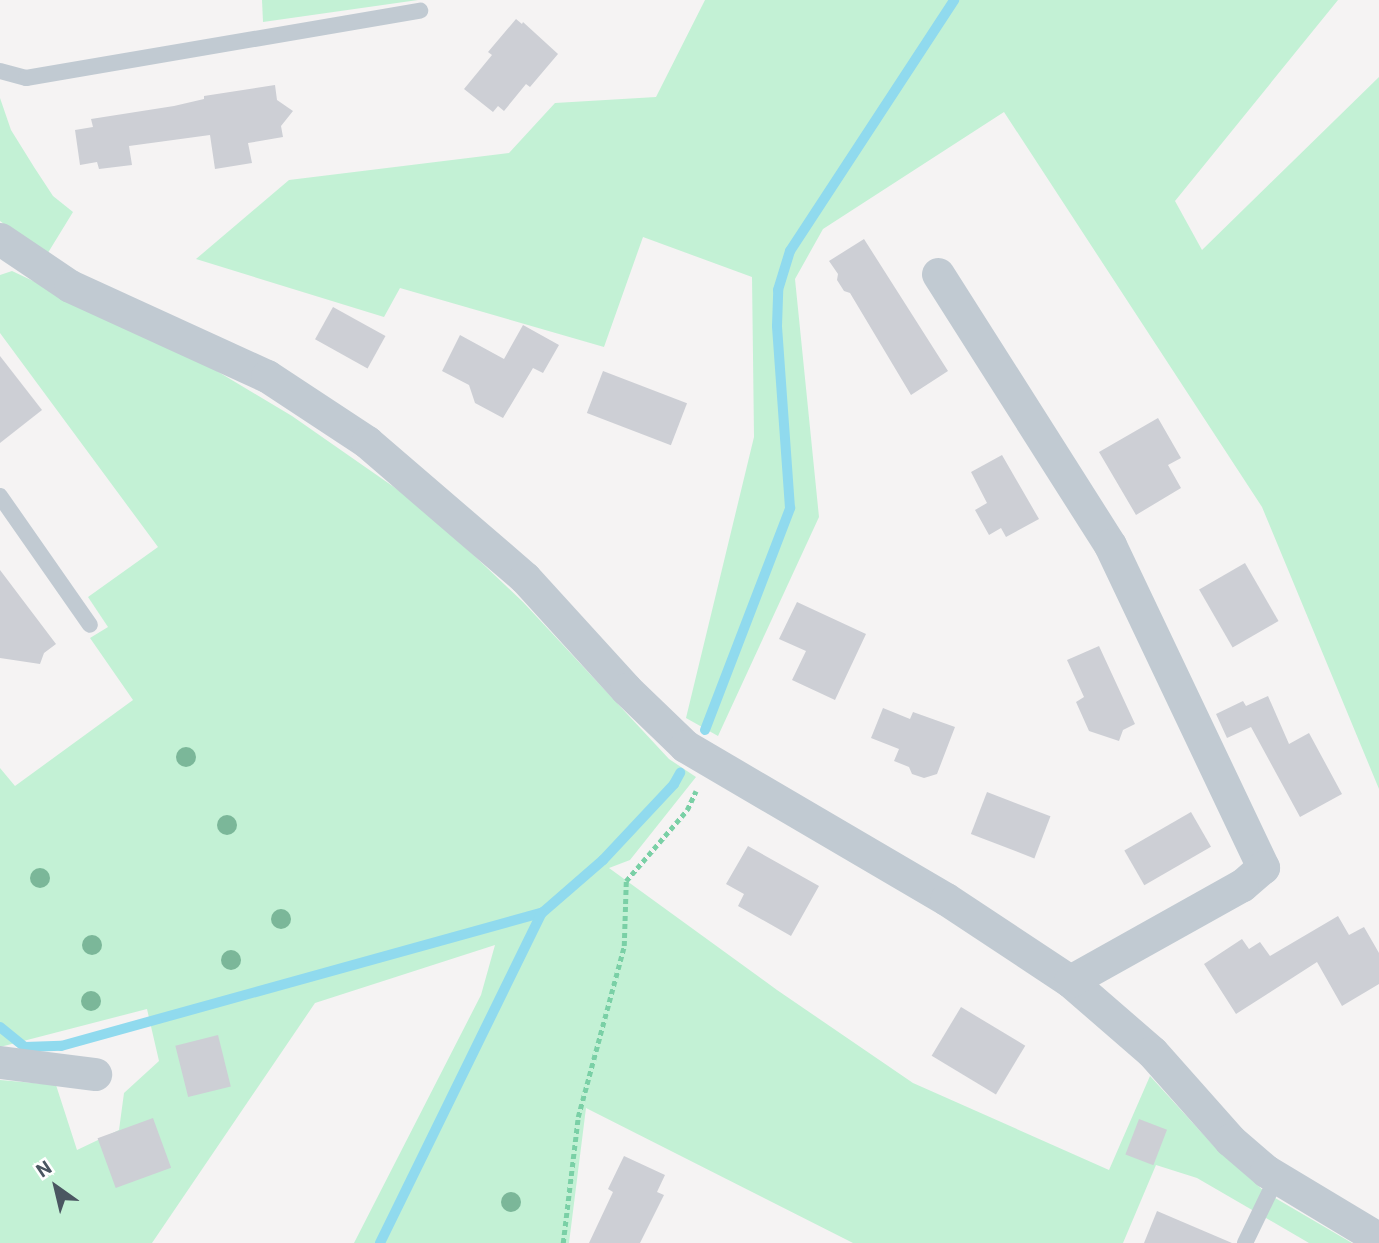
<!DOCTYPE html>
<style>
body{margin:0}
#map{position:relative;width:1379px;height:1243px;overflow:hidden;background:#f5f3f3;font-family:Roboto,sans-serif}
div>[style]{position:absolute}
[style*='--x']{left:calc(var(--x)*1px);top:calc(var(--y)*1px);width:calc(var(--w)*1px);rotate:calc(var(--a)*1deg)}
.green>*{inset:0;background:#c3f1d5}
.stream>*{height:10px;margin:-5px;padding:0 5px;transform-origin:5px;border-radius:5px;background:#90daee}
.building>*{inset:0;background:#cdcfd5;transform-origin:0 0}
.path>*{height:4.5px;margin-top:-2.25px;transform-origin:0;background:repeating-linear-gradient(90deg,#7ad0a6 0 5px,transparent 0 8.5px)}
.service>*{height:16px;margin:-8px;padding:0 8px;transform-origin:8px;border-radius:8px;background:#c1cad2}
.minor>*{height:33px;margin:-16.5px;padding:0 16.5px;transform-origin:16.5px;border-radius:16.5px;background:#c1cad2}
.trees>*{width:20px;height:20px;margin:-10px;border-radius:50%;background:#7bb799}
span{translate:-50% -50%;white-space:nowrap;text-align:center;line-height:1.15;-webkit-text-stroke:7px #fff;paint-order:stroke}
.north{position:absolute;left:21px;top:1152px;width:70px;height:70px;-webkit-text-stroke:5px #fff;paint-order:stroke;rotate:326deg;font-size:19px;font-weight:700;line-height:28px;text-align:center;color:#4a5661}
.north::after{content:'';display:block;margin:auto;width:24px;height:32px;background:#4a5661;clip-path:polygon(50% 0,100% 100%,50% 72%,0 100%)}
</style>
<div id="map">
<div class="green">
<div style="clip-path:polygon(262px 0,418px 0,263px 22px)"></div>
<div style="clip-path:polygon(705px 0,1338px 0,1175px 201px,1202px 250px,1379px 77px,1379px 789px,1262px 507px,1004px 112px,823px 229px,795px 279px,819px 517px,718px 736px,686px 718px,754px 437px,752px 277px,643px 237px,604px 347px,400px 288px,384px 317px,196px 259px,289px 180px,509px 153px,555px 103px,656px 97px)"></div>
<div style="clip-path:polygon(0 98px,11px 130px,34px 167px,53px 196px,73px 212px,46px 256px,0 221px)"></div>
<div style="clip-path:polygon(12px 271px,190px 355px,292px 416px,424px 508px,523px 602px,669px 759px,696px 777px,630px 860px,609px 868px,777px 990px,913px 1083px,1109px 1170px,1150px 1076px,1212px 1144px,1265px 1192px,1352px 1243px,1309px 1243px,1197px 1178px,1156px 1165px,1123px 1243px,853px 1243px,586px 1108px,569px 1243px,354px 1243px,481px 995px,495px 945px,315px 1003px,152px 1243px,0 1243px,0 1080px,56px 1085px,77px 1150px,119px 1130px,124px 1093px,159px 1061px,147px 1009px,0 1047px,0 768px,15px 786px,133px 700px,90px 638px,108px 627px,88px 597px,158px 547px,0 333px,0 275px)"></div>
</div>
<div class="stream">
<div style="--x:705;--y:730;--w:238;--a:-69"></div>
<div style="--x:790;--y:508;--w:182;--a:-94.1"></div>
<div style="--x:777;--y:326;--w:36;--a:-88"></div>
<div style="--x:778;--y:290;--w:41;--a:-72.9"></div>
<div style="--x:790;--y:251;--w:300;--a:-56.8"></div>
<div style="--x:0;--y:1027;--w:32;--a:39"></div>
<div style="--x:25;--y:1047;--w:36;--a:-2"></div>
<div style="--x:61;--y:1046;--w:499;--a:-15.5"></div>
<div style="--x:542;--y:913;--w:81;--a:-41"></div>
<div style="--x:603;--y:860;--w:104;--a:-46.9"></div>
<div style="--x:674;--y:784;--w:13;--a:-61"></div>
<div style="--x:380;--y:1243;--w:368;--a:-63.9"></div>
</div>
<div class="building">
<div style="clip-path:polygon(516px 19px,522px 24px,523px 22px,558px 54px,530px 87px,526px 84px,504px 111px,498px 106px,493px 112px,464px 89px,492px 55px,488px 52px)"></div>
<div style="clip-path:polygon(275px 85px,277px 100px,293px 111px,281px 126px,283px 137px,248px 143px,252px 163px,215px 169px,210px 135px,129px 146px,132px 165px,99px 169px,97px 162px,80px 165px,75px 130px,93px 127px,91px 119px,174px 106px,204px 99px,204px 96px)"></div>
<div style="clip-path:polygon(864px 239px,948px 371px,911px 395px,850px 293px,844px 291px,837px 280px,838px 274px,829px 261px)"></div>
<div style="left:333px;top:307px;width:60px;height:37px;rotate:29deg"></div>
<div style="clip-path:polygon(523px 325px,559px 345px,543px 373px,533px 368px,503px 418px,475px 403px,469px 385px,442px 371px,460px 335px,504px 359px)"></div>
<div style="clip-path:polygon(0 356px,42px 410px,0 443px)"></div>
<div style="left:603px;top:371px;width:90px;height:45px;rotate:21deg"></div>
<div style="clip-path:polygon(1158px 418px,1181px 458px,1168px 465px,1181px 488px,1136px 515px,1099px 452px)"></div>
<div style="clip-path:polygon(1002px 455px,1039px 519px,1006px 537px,1001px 528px,989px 535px,975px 510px,987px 503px,971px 472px)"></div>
<div style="left:1245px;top:563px;width:67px;height:53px;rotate:60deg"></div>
<div style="clip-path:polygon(0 570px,56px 644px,44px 653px,40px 664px,0 658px)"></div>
<div style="clip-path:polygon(797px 602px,866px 634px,835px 700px,792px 680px,806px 651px,779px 639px)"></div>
<div style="clip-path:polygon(1099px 646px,1135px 724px,1123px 730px,1119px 741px,1089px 731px,1076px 702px,1084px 697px,1067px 660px)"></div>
<div style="clip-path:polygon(1268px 696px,1289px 744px,1309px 733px,1342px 794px,1300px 817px,1251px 727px,1227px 738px,1216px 714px,1243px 701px,1246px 706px)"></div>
<div style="clip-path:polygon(883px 708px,910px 719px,913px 712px,955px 727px,937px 774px,924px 778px,912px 774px,909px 767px,894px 761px,899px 749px,871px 738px)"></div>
<div style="left:987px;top:792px;width:68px;height:45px;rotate:21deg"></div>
<div style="left:1191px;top:812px;width:40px;height:77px;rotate:60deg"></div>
<div style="clip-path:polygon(748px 846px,819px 886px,791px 936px,738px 906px,744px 894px,726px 884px)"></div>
<div style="clip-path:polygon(1338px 916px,1349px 935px,1364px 927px,1379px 953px,1379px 984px,1342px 1006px,1317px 962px,1236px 1014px,1204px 964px,1242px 939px,1249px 949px,1260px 942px,1270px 956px)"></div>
<div style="left:961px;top:1007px;width:75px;height:57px;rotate:31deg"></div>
<div style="left:218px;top:1035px;width:53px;height:44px;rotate:76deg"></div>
<div style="left:153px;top:1118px;width:53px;height:59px;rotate:70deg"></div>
<div style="left:1139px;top:1119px;width:30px;height:38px;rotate:21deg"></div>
<div style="clip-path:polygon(624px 1156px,665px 1175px,657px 1192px,664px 1195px,640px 1243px,589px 1243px,613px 1192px,608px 1189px)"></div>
<div style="clip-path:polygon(1157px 1211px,1232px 1243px,1144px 1243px)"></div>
</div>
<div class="path">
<div style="--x:563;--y:1243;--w:127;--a:-83.2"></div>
<div style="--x:578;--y:1117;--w:177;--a:-74.9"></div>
<div style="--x:624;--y:946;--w:65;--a:-88.2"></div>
<div style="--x:626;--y:881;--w:94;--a:-49.3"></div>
<div style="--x:687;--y:810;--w:21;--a:-65"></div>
</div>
<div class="service">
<div style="--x:0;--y:71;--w:27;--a:15"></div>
<div style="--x:26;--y:78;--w:400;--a:-9.7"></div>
<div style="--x:0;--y:496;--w:157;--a:55.1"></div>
<div style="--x:1245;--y:1243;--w:71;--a:-64.2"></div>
</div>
<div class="minor">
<div style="--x:0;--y:239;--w:84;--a:33.9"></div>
<div style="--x:70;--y:286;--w:217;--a:24.6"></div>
<div style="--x:267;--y:376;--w:120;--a:33.4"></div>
<div style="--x:367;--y:442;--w:208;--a:40.7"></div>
<div style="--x:525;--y:578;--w:150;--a:47.7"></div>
<div style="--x:626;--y:689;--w:82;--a:44"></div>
<div style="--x:685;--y:746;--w:303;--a:30.4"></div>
<div style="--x:946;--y:899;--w:149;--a:33.5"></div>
<div style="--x:1070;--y:981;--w:108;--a:40.9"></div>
<div style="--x:1152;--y:1052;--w:118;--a:48.4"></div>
<div style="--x:1230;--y:1140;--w:48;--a:40.7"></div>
<div style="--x:1266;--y:1171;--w:132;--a:31"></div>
<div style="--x:938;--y:274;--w:321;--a:57.6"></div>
<div style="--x:1110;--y:545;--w:357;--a:64.6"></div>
<div style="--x:1263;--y:867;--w:28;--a:139"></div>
<div style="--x:1242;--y:885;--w:197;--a:150.8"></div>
<div style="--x:0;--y:1062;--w:96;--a:7.2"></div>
</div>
<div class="trees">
<div style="left:186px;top:757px"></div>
<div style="left:227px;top:825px"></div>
<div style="left:40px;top:878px"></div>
<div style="left:281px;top:919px"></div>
<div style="left:92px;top:945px"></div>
<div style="left:231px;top:960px"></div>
<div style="left:91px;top:1001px"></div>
<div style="left:511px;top:1202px"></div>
</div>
<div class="north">N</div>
</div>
